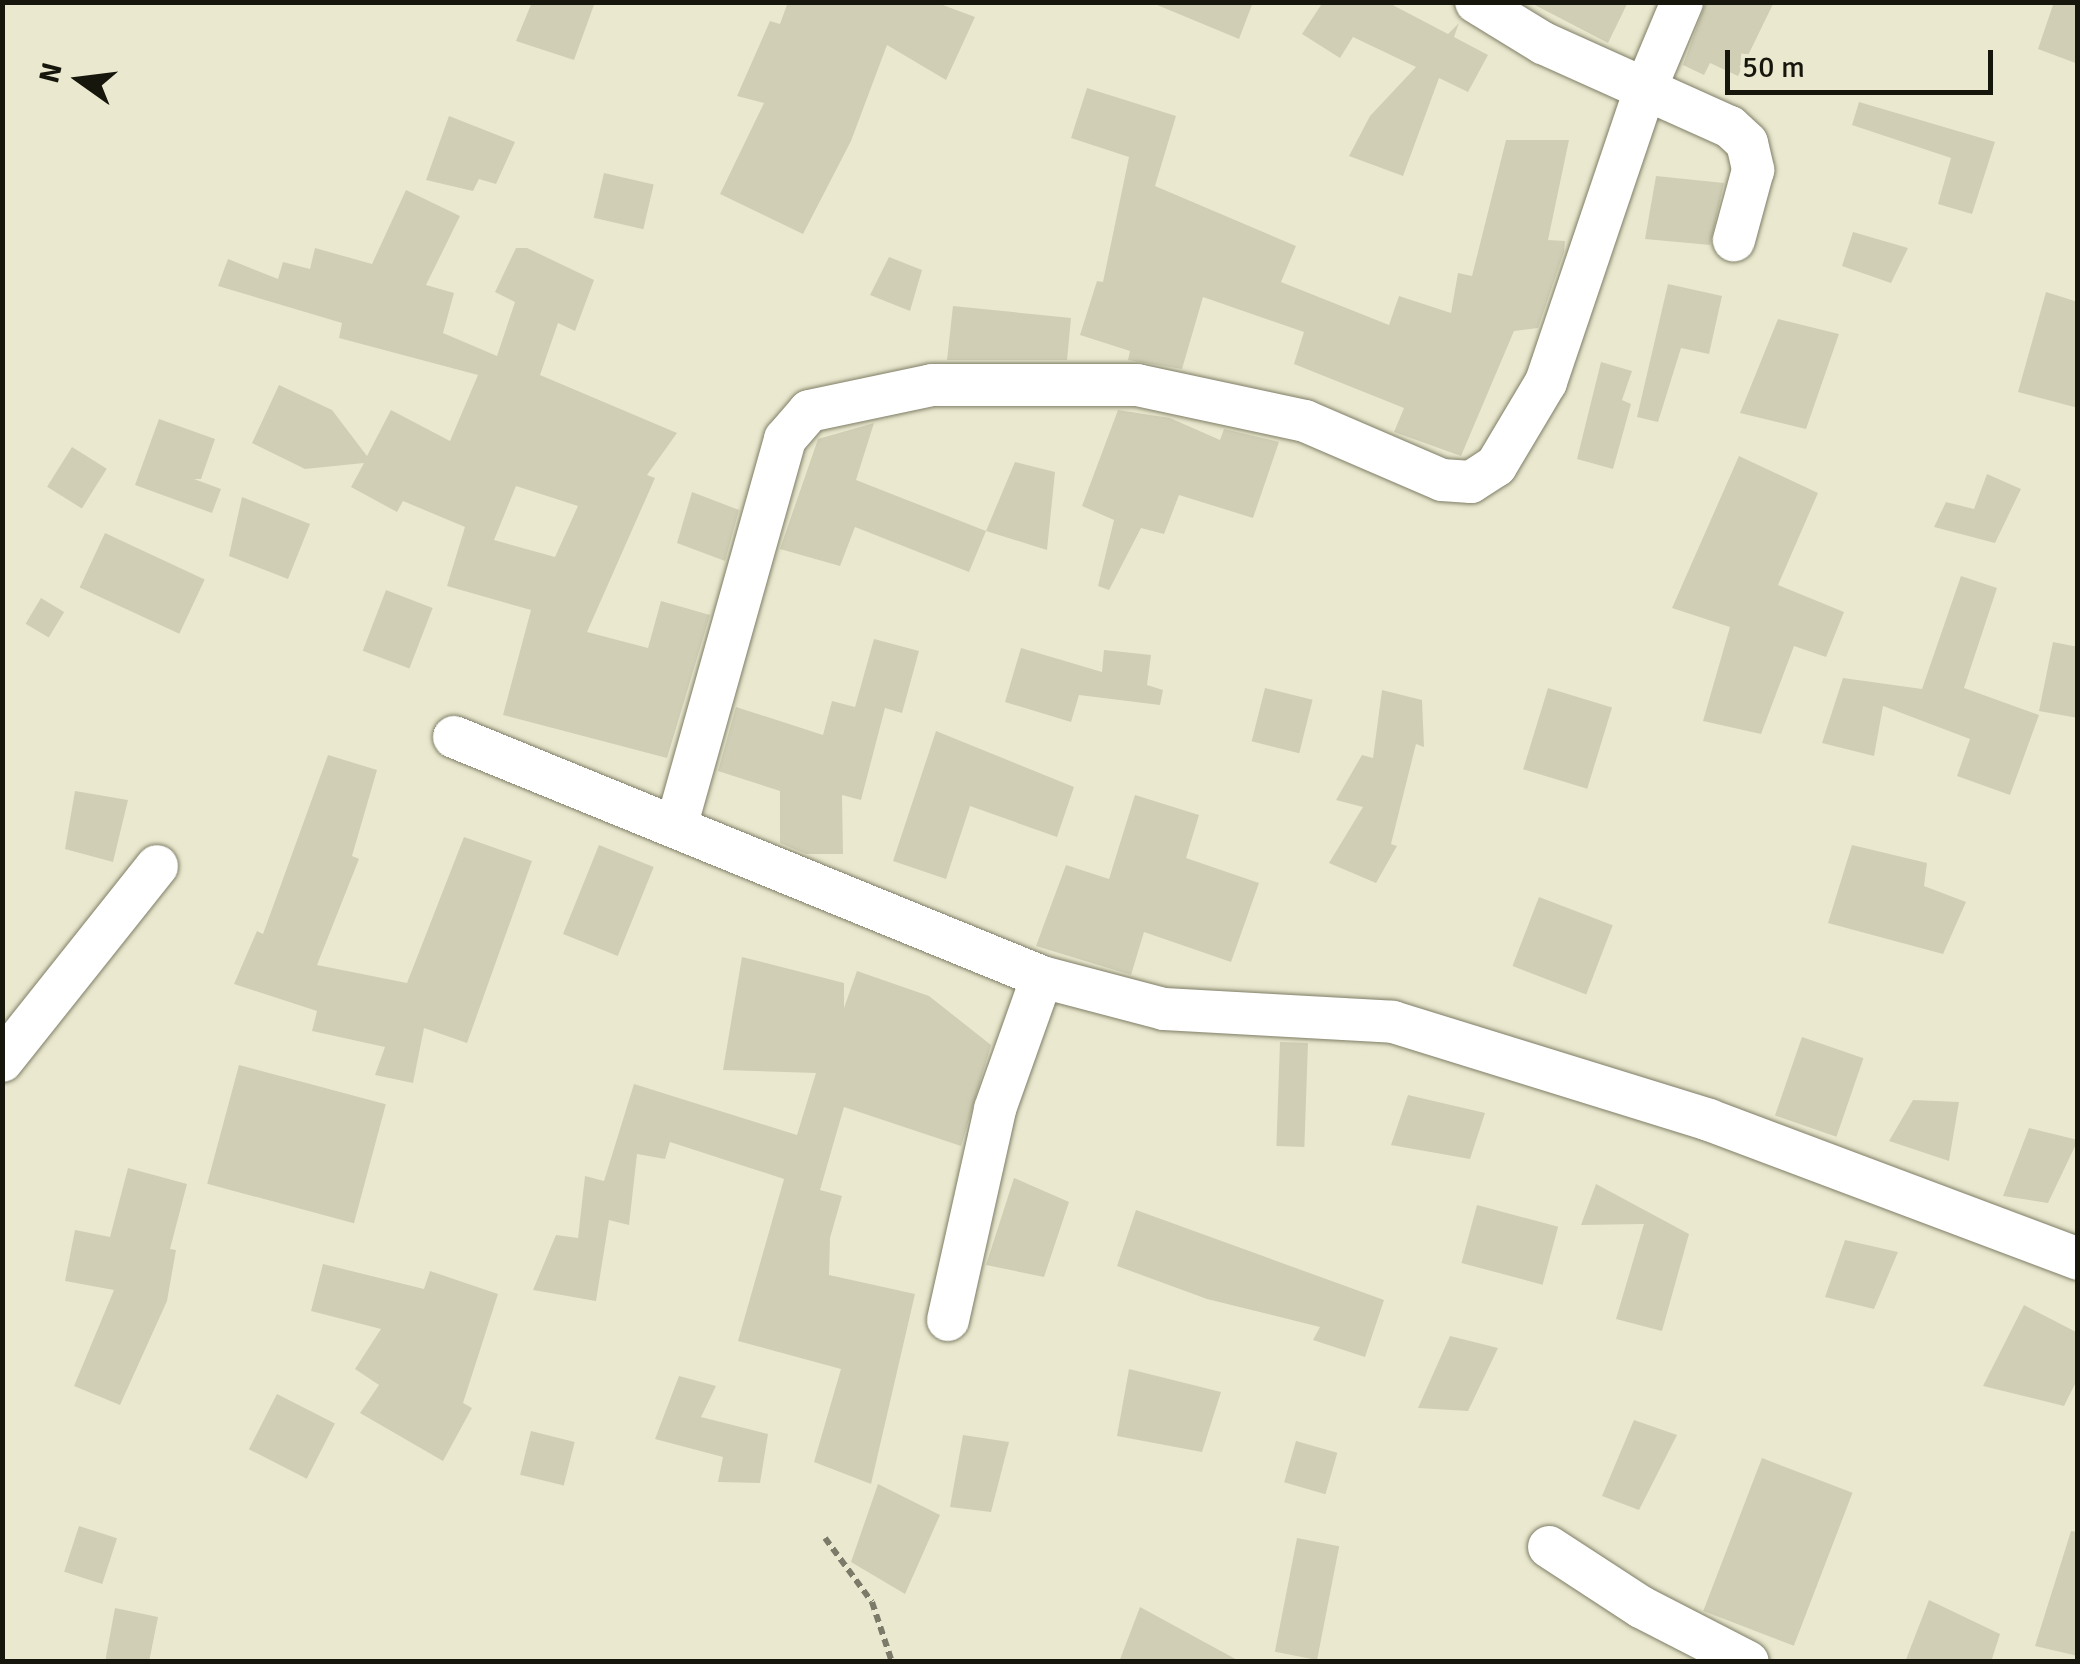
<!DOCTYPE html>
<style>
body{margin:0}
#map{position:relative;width:2080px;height:1664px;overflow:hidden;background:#eae9cf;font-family:Signika,sans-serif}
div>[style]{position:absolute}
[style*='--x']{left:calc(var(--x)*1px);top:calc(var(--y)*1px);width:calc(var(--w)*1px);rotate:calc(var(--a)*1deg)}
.building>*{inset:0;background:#d0cfb5;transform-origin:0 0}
.path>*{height:6px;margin-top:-3px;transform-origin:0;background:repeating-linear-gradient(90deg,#7c7b6a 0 8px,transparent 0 13px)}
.roads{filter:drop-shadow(0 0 2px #7f7d66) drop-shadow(0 0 2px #7f7d66)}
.minor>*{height:42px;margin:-21px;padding:0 21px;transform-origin:21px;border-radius:21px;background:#fff}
span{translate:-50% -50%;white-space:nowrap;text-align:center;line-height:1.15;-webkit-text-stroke:8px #eae9cf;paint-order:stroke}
.frame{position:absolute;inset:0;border:5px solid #17160d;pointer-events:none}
.north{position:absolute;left:30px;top:30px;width:100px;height:100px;-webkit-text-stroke:8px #eae9cf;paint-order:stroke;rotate:284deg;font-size:28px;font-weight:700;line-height:40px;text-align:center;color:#17160d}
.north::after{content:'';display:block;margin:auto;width:35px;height:45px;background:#17160d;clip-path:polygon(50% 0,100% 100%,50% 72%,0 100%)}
.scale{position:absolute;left:1725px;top:50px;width:268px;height:45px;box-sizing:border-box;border:5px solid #17160d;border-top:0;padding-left:12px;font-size:30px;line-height:35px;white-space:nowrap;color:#17160d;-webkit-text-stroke:8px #eae9cf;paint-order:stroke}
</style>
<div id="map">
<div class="building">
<div style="clip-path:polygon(532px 2px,595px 2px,574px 60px,516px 41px)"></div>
<div style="clip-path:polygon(788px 2px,935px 2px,975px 17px,946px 80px,887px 45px,851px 141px,803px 234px,720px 194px,764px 103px,737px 96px,770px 21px,780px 24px)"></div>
<div style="clip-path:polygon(1150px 2px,1253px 2px,1239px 39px)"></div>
<div style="clip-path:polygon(1323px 2px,1387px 2px,1448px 34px,1459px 23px,1454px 37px,1488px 55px,1468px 92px,1439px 78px,1403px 176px,1349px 156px,1370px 116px,1416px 67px,1353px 37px,1340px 58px,1302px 34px)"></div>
<div style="clip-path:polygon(1529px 2px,1628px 2px,1608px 43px)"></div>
<div style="clip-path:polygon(1706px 2px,1774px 2px,1738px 76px,1710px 63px,1704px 75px,1683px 65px)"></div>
<div style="clip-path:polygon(2054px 2px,2078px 2px,2078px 64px,2038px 49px)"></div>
<div style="clip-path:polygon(1087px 88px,1176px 116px,1155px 186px,1296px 246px,1281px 282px,1389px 325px,1399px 296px,1451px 313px,1458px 273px,1472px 276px,1506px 140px,1569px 140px,1548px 240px,1565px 241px,1564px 252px,1538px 328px,1514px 331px,1461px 456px,1394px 432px,1404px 408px,1294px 364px,1304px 332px,1203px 297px,1182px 369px,1128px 360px,1130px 351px,1080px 335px,1097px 281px,1103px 282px,1129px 157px,1071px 138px)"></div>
<div style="clip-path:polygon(1859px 102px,1995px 142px,1972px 214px,1938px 204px,1951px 158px,1852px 125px)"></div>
<div style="clip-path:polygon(449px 116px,515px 142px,496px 184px,479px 179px,473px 191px,426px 180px)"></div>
<div style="left:604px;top:173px;width:51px;height:46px;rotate:13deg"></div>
<div style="clip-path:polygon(1656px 176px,1724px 183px,1710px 245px,1645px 239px)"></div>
<div style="clip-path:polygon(evenodd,406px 190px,460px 216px,426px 285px,454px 293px,443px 333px,497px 356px,515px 302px,495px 292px,516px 248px,527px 248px,594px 280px,575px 331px,558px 323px,540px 375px,677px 433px,647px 475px,655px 478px,587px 632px,648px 648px,661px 601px,710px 615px,667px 758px,503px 715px,531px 610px,447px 586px,465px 527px,403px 501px,397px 512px,351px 487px,364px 463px,305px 469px,252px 443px,279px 385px,332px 410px,367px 456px,391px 410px,450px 441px,478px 375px,339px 338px,342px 323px,218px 286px,228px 259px,278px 279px,283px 262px,310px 269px,315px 248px,372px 264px,406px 190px,516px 486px,578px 506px,555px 557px,494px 540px,516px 486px)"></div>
<div style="clip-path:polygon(1853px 232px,1908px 248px,1891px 283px,1842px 266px)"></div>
<div style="clip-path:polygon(889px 257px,922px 270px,910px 311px,870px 295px)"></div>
<div style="clip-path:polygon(1668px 284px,1722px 296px,1709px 354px,1681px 348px,1658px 422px,1637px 417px)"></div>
<div style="clip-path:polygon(2046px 292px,2078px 302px,2078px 408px,2018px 392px)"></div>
<div style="clip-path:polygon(953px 306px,1071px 318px,1067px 360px,947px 360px)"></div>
<div style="clip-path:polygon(1778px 319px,1839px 334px,1806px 429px,1740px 413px)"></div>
<div style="clip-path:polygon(1601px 362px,1632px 371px,1622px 400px,1631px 404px,1613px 469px,1577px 459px)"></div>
<div style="clip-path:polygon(1118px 410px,1170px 418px,1220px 440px,1224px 429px,1279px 442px,1253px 518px,1179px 495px,1164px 534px,1141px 528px,1109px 590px,1098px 586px,1114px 520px,1082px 506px)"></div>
<div style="clip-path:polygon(159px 419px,215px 439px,201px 479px,194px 479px,221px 489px,212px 513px,135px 485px)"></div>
<div style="clip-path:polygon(874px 423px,856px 480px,986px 531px,969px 572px,855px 527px,840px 566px,780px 549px,818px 439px)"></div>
<div style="left:72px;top:447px;width:41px;height:47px;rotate:32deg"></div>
<div style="clip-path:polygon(1739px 456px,1818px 493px,1778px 585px,1844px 612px,1826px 657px,1794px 646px,1761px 734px,1703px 721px,1730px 627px,1672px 608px)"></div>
<div style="clip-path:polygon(1015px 462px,1055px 472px,1047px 550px,986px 531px)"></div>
<div style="clip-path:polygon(1987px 474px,2021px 489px,1995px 543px,1934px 527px,1946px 502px,1974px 509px)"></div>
<div style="clip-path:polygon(692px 492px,739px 510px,725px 561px,677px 543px)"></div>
<div style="clip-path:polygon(242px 497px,310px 524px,288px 579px,229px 556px)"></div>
<div style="left:105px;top:533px;width:110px;height:60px;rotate:25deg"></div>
<div style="clip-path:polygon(1961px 576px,1997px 588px,1964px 688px,2039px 715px,2010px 795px,1957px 776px,1970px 739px,1883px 706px,1874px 756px,1822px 743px,1843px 678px,1922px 689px)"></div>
<div style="left:386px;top:590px;width:50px;height:65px;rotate:21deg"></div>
<div style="left:41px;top:598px;width:27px;height:30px;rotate:31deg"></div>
<div style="clip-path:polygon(874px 639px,919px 651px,902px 713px,885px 708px,861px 800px,842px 795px,843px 854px,806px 854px,780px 843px,780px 791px,718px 771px,736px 707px,823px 735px,832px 701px,855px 707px)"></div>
<div style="clip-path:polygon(2053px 642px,2078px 647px,2078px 718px,2039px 711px)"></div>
<div style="clip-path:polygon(1021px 648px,1102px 672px,1104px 650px,1151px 655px,1147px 685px,1163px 690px,1160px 705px,1079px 695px,1071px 722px,1005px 702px)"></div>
<div style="left:1265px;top:688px;width:49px;height:55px;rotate:14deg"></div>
<div style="left:1548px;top:688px;width:67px;height:85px;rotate:17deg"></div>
<div style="clip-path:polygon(1382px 690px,1422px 700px,1424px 747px,1416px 744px,1391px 844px,1397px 846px,1376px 883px,1329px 863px,1363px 807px,1336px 800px,1362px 755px,1373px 758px)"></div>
<div style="clip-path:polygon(936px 731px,1074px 787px,1057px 837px,970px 806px,946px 879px,893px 861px)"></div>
<div style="clip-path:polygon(328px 755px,377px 770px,352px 856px,359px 859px,317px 965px,407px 983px,464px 837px,532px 861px,467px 1043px,424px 1028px,413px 1083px,375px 1075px,385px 1047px,312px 1031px,317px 1011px,234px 984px,257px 931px,263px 934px)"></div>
<div style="clip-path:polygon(75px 791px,128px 800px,113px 862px,65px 849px)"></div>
<div style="clip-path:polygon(1135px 795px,1199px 815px,1186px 858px,1259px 883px,1231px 962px,1144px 932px,1131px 975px,1036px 946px,1066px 865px,1109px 879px)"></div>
<div style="left:599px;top:845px;width:59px;height:96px;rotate:22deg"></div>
<div style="clip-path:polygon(1852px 845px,1927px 863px,1924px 886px,1966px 902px,1943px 954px,1828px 923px)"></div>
<div style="left:1539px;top:897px;width:79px;height:74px;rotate:21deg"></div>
<div style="clip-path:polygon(742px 957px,844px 983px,844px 1008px,857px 971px,929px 996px,991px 1045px,961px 1146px,844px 1107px,820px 1190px,842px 1196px,830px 1238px,829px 1275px,915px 1294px,871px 1484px,814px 1462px,841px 1369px,738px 1341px,784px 1179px,670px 1142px,665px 1159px,637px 1154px,629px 1225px,609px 1220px,596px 1301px,533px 1290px,556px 1235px,578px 1238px,585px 1176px,604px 1181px,634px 1084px,797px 1135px,816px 1073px,723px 1070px)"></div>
<div style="left:1802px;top:1037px;width:65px;height:83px;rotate:19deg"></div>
<div style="left:1280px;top:1042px;width:28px;height:104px;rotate:2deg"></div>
<div style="left:239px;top:1065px;width:152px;height:123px;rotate:15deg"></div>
<div style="clip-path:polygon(1408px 1095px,1485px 1113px,1470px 1159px,1391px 1145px)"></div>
<div style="clip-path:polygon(1913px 1100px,1959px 1102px,1949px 1161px,1889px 1141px)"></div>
<div style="clip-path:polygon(2029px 1128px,2078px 1140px,2048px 1203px,2003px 1196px)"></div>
<div style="clip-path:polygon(128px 1168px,187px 1184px,170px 1249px,176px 1250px,167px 1301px,120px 1405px,74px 1386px,114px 1290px,65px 1281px,75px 1230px,110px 1237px)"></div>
<div style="clip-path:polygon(1014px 1178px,1069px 1202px,1044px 1277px,986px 1265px)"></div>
<div style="clip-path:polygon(1596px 1184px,1689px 1234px,1662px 1331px,1616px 1319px,1644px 1224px,1581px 1225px)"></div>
<div style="left:1477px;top:1205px;width:84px;height:60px;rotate:15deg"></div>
<div style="clip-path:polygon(1136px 1210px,1384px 1300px,1365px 1357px,1313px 1340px,1320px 1327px,1207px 1299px,1117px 1266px)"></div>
<div style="clip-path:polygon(1845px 1240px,1898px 1252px,1874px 1309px,1825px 1297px)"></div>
<div style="clip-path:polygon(323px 1264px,424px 1289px,430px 1271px,498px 1294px,463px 1403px,472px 1408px,443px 1461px,360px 1413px,379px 1385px,355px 1369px,381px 1329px,311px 1311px)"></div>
<div style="clip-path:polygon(2024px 1305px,2078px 1333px,2078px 1378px,2064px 1406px,1983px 1386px)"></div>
<div style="clip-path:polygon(1450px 1336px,1498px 1348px,1468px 1411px,1418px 1408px)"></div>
<div style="clip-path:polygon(1129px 1369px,1221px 1392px,1202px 1452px,1117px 1436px)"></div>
<div style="clip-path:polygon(679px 1376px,716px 1386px,701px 1417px,768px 1434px,760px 1483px,718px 1482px,723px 1457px,655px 1439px)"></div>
<div style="left:277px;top:1394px;width:65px;height:62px;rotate:27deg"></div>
<div style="clip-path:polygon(1634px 1420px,1677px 1435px,1639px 1510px,1602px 1496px)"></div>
<div style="left:531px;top:1431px;width:45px;height:45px;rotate:14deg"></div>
<div style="clip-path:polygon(963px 1435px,1009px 1442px,991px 1512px,950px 1507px)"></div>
<div style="left:1296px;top:1441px;width:43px;height:43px;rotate:16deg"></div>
<div style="left:1762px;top:1458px;width:97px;height:164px;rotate:21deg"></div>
<div style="clip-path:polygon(878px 1484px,940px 1515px,905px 1594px,851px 1562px)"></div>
<div style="left:79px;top:1526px;width:40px;height:48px;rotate:18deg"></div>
<div style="clip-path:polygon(2071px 1531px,2078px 1532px,2078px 1656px,2035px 1646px)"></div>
<div style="left:1297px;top:1538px;width:43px;height:116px;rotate:11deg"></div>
<div style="clip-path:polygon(1929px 1600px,2000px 1634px,1991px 1662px,1905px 1662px)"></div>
<div style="clip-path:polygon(1140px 1607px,1241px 1662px,1119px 1662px)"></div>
<div style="clip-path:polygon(115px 1608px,158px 1617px,149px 1662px,105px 1662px)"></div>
</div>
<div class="path">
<div style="--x:825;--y:1538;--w:79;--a:53.7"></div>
<div style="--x:872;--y:1602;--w:63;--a:71.6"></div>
</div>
<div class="roads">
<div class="minor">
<div style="--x:1476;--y:2;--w:79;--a:31.5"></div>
<div style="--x:1543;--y:43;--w:205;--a:24.2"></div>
<div style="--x:1730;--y:127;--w:23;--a:43"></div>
<div style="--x:1747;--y:143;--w:28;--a:77"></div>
<div style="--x:1753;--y:170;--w:73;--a:105.2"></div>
<div style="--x:454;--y:737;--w:635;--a:22.2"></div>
<div style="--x:1042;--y:977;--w:126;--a:14.7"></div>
<div style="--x:1164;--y:1009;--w:229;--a:3.2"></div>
<div style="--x:1393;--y:1022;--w:331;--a:17.2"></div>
<div style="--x:1709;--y:1120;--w:394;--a:20.6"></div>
<div style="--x:676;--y:827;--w:403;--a:-74.3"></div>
<div style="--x:785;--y:439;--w:37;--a:-49"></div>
<div style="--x:809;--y:411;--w:126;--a:-11.9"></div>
<div style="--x:932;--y:385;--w:205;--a:0"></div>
<div style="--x:1137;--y:385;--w:172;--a:12.1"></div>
<div style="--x:1305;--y:421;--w:149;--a:23.3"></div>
<div style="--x:1442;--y:480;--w:29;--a:4"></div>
<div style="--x:1471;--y:482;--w:30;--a:-33"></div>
<div style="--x:1496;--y:466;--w:98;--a:-59.2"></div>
<div style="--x:1546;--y:382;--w:308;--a:-71.3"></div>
<div style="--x:1645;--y:90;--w:95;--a:-67.2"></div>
<div style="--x:2;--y:1061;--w:249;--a:-51.5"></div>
<div style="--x:948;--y:1320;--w:216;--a:-77.4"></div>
<div style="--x:995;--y:1109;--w:140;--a:-70.4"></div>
<div style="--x:1549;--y:1547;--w:110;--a:33.1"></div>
<div style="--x:1641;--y:1607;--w:120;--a:27.2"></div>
</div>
</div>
<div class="frame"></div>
<div class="north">N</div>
<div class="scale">50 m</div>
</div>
